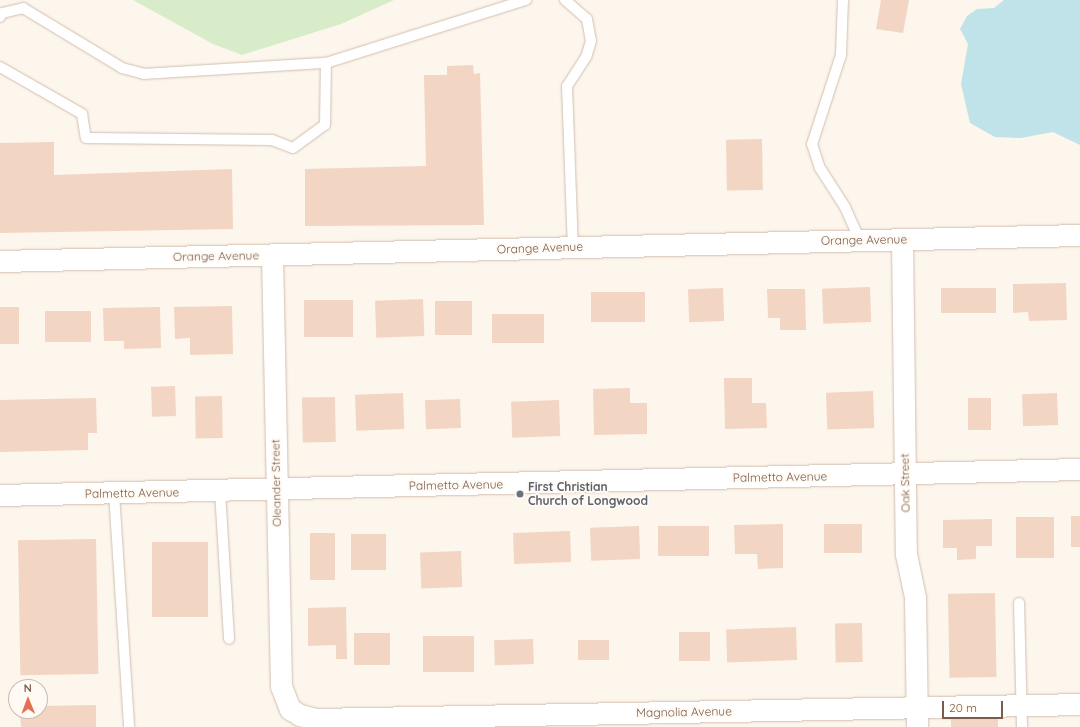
<!DOCTYPE html>
<style>
body{margin:0}
#map{position:relative;width:1080px;height:727px;overflow:hidden;background:#fdf6ec;font-family:Quicksand,sans-serif}
div>[style]{position:absolute}
[style*='--x']{left:calc(var(--x)*1px);top:calc(var(--y)*1px);width:calc(var(--w)*1px);rotate:calc(var(--a)*1deg)}
.green>*{inset:0;background:#d8ecc9}
.water>*{inset:0;background:#bfe3e8}
.building>*{inset:0;background:#f3d5c3;transform-origin:0 0}
.roads{filter:drop-shadow(0 0 1px #d1beb0) drop-shadow(0 0 1px #d1beb0)}
.service>*{height:10px;margin:-5px;padding:0 5px;transform-origin:5px;border-radius:5px;background:#fff}
.minor>*{height:21px;margin:-10.5px;padding:0 10.5px;transform-origin:10.5px;border-radius:10.5px;background:#fff}
.dots>*{width:11px;height:11px;translate:-50% -50%;box-sizing:border-box;border:2px solid #fffaf3;border-radius:50%}
span{translate:-50% -50%;white-space:nowrap;text-align:center;line-height:1.15;-webkit-text-stroke:4px #fffaf3;paint-order:stroke}
.street-label{font-size:12px;color:#7a5c4d}
.worship-label{font-size:12px;color:#5b616d;font-weight:700}
.left{translate:0 -50%;text-align:left}
.north{position:absolute;left:8px;top:679px;width:40px;height:40px;box-sizing:border-box;background:#fffaf3;border:1px solid #cabbb1;border-radius:50%;rotate:359deg;font-size:11px;font-weight:700;line-height:16px;text-align:center;color:#7a5c4d}
.north::after{content:'';display:block;margin:auto;width:14px;height:18px;background:#e76f51;clip-path:polygon(50% 0,100% 100%,50% 72%,0 100%)}
.scale{position:absolute;left:942px;top:701px;width:61px;height:18px;box-sizing:border-box;border:2px solid #7a5c4d;border-top:0;padding-left:5px;font-size:12px;line-height:14px;white-space:nowrap;color:#7a5c4d;-webkit-text-stroke:3px #fffaf3;paint-order:stroke}
</style>
<div id="map">
<div class="green">
<div style="clip-path:polygon(133px 0,394px 0,341px 24px,242px 55px,213px 44px)"></div>
</div>
<div class="water">
<div style="clip-path:polygon(1004px 0,1080px 0,1080px 145px,1053px 132px,1021px 138px,995px 137px,970px 123px,961px 84px,968px 44px,960px 29px,967px 16px,977px 9px,994px 8px)"></div>
</div>
<div class="building">
<div style="clip-path:polygon(881px 0,909px 0,903px 33px,876px 29px)"></div>
<div style="clip-path:polygon(473px 65px,474px 74px,480px 73px,484px 225px,305px 226px,305px 169px,426px 166px,424px 75px,447px 75px,447px 66px)"></div>
<div style="left:762px;top:139px;width:51px;height:36px;rotate:89deg"></div>
<div style="clip-path:polygon(54px 142px,54px 175px,232px 169px,233px 229px,0 233px,0 143px)"></div>
<div style="clip-path:polygon(1066px 283px,1067px 320px,1029px 321px,1028px 312px,1013px 313px,1013px 284px)"></div>
<div style="left:870px;top:287px;width:35px;height:48px;rotate:88deg"></div>
<div style="left:723px;top:288px;width:33px;height:35px;rotate:88deg"></div>
<div style="left:996px;top:288px;width:25px;height:55px;rotate:90deg"></div>
<div style="clip-path:polygon(767px 289px,805px 289px,806px 330px,780px 330px,780px 318px,768px 318px)"></div>
<div style="left:645px;top:292px;width:30px;height:54px;rotate:90deg"></div>
<div style="left:423px;top:299px;width:37px;height:48px;rotate:88deg"></div>
<div style="left:353px;top:300px;width:37px;height:49px;rotate:90deg"></div>
<div style="left:435px;top:301px;width:37px;height:34px"></div>
<div style="clip-path:polygon(232px 306px,233px 354px,190px 355px,190px 338px,175px 339px,174px 307px)"></div>
<div style="left:0;top:307px;width:19px;height:37px"></div>
<div style="clip-path:polygon(160px 307px,161px 348px,124px 349px,124px 341px,104px 341px,103px 308px)"></div>
<div style="left:91px;top:311px;width:31px;height:46px;rotate:90deg"></div>
<div style="left:544px;top:314px;width:29px;height:52px;rotate:90deg"></div>
<div style="clip-path:polygon(724px 378px,752px 378px,752px 403px,766px 403px,767px 428px,725px 429px)"></div>
<div style="left:175px;top:386px;width:30px;height:24px;rotate:88deg"></div>
<div style="clip-path:polygon(630px 388px,630px 403px,647px 403px,647px 434px,594px 435px,593px 389px)"></div>
<div style="left:873px;top:391px;width:37px;height:47px;rotate:88deg"></div>
<div style="left:403px;top:393px;width:36px;height:48px;rotate:88deg"></div>
<div style="left:1057px;top:393px;width:32px;height:35px;rotate:88deg"></div>
<div style="left:222px;top:396px;width:42px;height:27px;rotate:89deg"></div>
<div style="left:335px;top:397px;width:45px;height:33px;rotate:89deg"></div>
<div style="clip-path:polygon(96px 398px,97px 433px,88px 433px,88px 450px,0 452px,0 400px)"></div>
<div style="left:968px;top:398px;width:23px;height:32px"></div>
<div style="left:460px;top:399px;width:29px;height:35px;rotate:88deg"></div>
<div style="left:559px;top:400px;width:36px;height:48px;rotate:88deg"></div>
<div style="left:1071px;top:516px;width:9px;height:31px"></div>
<div style="left:1016px;top:517px;width:38px;height:41px"></div>
<div style="clip-path:polygon(992px 519px,992px 546px,976px 546px,976px 559px,957px 560px,957px 548px,943px 548px,943px 520px)"></div>
<div style="clip-path:polygon(783px 524px,783px 568px,758px 569px,757px 554px,735px 554px,734px 525px)"></div>
<div style="left:824px;top:524px;width:38px;height:29px"></div>
<div style="left:639px;top:526px;width:33px;height:49px;rotate:88deg"></div>
<div style="left:709px;top:526px;width:30px;height:51px;rotate:90deg"></div>
<div style="left:570px;top:531px;width:31px;height:57px;rotate:88deg"></div>
<div style="left:310px;top:533px;width:25px;height:47px"></div>
<div style="left:351px;top:534px;width:35px;height:36px"></div>
<div style="left:96px;top:539px;width:135px;height:78px;rotate:89deg"></div>
<div style="left:152px;top:542px;width:56px;height:75px"></div>
<div style="left:461px;top:551px;width:36px;height:41px;rotate:88deg"></div>
<div style="left:995px;top:593px;width:84px;height:47px;rotate:89deg"></div>
<div style="clip-path:polygon(346px 607px,347px 659px,336px 659px,336px 645px,308px 646px,308px 608px)"></div>
<div style="left:862px;top:623px;width:39px;height:27px;rotate:89deg"></div>
<div style="left:796px;top:627px;width:33px;height:70px;rotate:88deg"></div>
<div style="left:679px;top:632px;width:31px;height:29px"></div>
<div style="left:390px;top:633px;width:32px;height:36px;rotate:90deg"></div>
<div style="left:423px;top:636px;width:51px;height:36px"></div>
<div style="left:533px;top:639px;width:25px;height:39px;rotate:88deg"></div>
<div style="left:609px;top:640px;width:20px;height:31px;rotate:90deg"></div>
<div style="clip-path:polygon(96px 705px,96px 727px,21px 727px,20px 711px,40px 711px,40px 706px)"></div>
<div style="left:998px;top:719px;width:8px;height:47px;rotate:90deg"></div>
</div>
<div class="roads">
<div class="service">
<div style="--x:565;--y:0;--w:29;--a:41"></div>
<div style="--x:587;--y:19;--w:22;--a:80"></div>
<div style="--x:591;--y:41;--w:17;--a:107"></div>
<div style="--x:586;--y:57;--w:35;--a:123"></div>
<div style="--x:567;--y:86;--w:161;--a:87.9"></div>
<div style="--x:843;--y:0;--w:55;--a:92.1"></div>
<div style="--x:841;--y:55;--w:94;--a:108"></div>
<div style="--x:812;--y:144;--w:25;--a:72"></div>
<div style="--x:820;--y:168;--w:46;--a:57.3"></div>
<div style="--x:845;--y:207;--w:36;--a:66"></div>
<div style="--x:0;--y:17;--w:4;--a:-63"></div>
<div style="--x:2;--y:13;--w:22;--a:-13"></div>
<div style="--x:23;--y:8;--w:116;--a:31.2"></div>
<div style="--x:122;--y:68;--w:23;--a:15"></div>
<div style="--x:144;--y:74;--w:182;--a:-3.5"></div>
<div style="--x:326;--y:63;--w:210;--a:-17.5"></div>
<div style="--x:0;--y:67;--w:95;--a:29.8"></div>
<div style="--x:82;--y:114;--w:24;--a:81"></div>
<div style="--x:86;--y:138;--w:186;--a:0.6"></div>
<div style="--x:272;--y:140;--w:22;--a:21"></div>
<div style="--x:293;--y:148;--w:39;--a:-36"></div>
<div style="--x:325;--y:125;--w:62;--a:-89.1"></div>
<div style="--x:220;--y:491;--w:148;--a:86.5"></div>
<div style="--x:114;--y:493;--w:234;--a:86.3"></div>
<div style="--x:1019;--y:603;--w:124;--a:88.6"></div>
</div>
<div class="minor">
<div style="--x:902;--y:239;--w:315;--a:89.3"></div>
<div style="--x:906;--y:554;--w:44;--a:78.2"></div>
<div style="--x:915;--y:597;--w:130;--a:89.1"></div>
<div style="--x:272;--y:255;--w:431;--a:88.8"></div>
<div style="--x:281;--y:686;--w:25;--a:69"></div>
<div style="--x:290;--y:709;--w:12;--a:31"></div>
<div style="--x:300;--y:715;--w:16;--a:14"></div>
<div style="--x:316;--y:719;--w:764;--a:-1.12"></div>
<div style="--x:0;--y:261;--w:1080;--a:-1.38"></div>
<div style="--x:0;--y:495;--w:1080;--a:-1.38"></div>
</div>
</div>
<div class="dots">
<div style="left:520px;top:494px;background:#6b7280"></div>
</div>
<div class="street-label">
<span style="left:864px;top:240px;rotate:-1deg">Orange Avenue</span>
<span style="left:540px;top:248px;rotate:-2deg">Orange Avenue</span>
<span style="left:216px;top:256px;rotate:-1deg">Orange Avenue</span>
<span style="left:780px;top:477px;rotate:-1deg">Palmetto Avenue</span>
<span style="left:276px;top:483px;rotate:-91deg">Oleander Street</span>
<span style="left:905px;top:483px;rotate:-91deg">Oak Street</span>
<span style="left:456px;top:485px;rotate:-1deg">Palmetto Avenue</span>
<span style="left:132px;top:493px;rotate:-1deg">Palmetto Avenue</span>
<span style="left:684px;top:712px;rotate:-1deg">Magnolia Avenue</span>
</div>
<div class="worship-label">
<span class="left" style="left:528px;top:494px">First Christian<br>Church of Longwood</span>
</div>
<div class="north">N</div>
<div class="scale">20 m</div>
</div>
